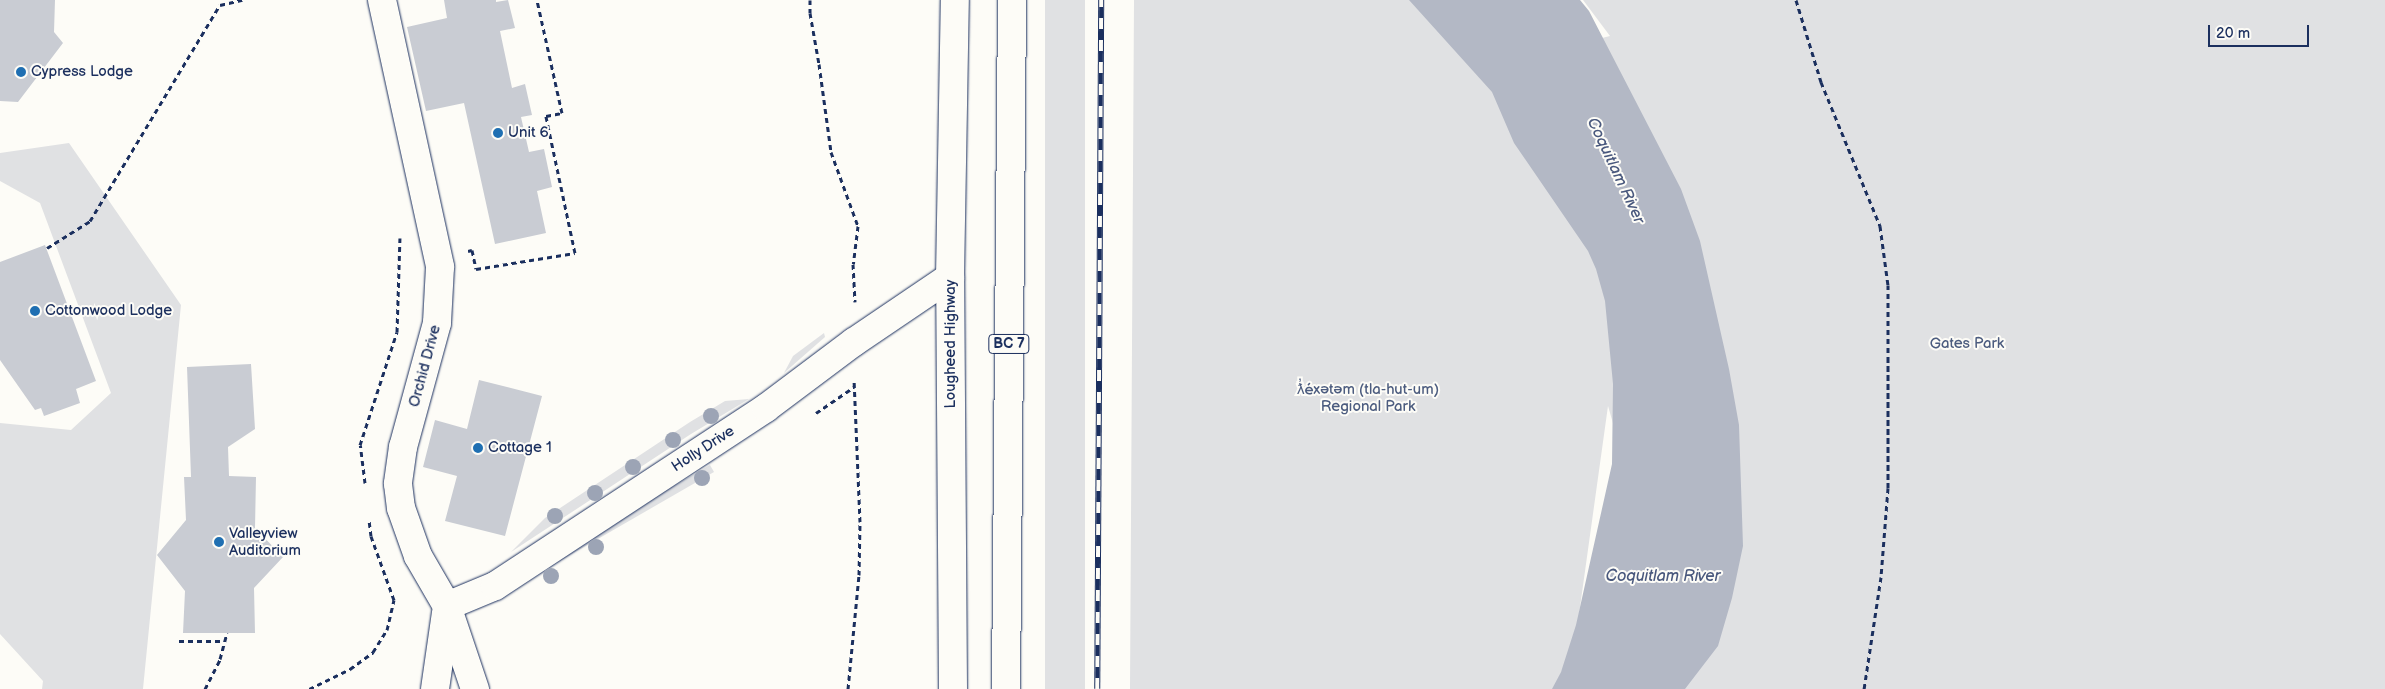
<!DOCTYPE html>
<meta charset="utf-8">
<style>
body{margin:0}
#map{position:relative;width:2385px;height:689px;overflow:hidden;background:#fdfcf7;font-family:"Balsamiq Sans",sans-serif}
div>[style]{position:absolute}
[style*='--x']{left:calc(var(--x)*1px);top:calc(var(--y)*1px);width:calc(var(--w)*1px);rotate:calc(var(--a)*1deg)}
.green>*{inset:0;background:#e0e1e3;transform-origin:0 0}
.water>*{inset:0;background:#b3b8c5}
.building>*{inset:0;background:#c9ccd3}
.path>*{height:3px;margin-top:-1.5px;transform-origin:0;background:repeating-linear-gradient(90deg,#1b2f5e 0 5px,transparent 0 9px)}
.roads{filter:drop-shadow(0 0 1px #1b2f5e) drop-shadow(0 0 1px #1b2f5e)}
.minor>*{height:28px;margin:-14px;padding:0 14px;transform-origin:14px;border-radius:14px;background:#fdfcf7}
.major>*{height:28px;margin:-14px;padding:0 14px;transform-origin:14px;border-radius:14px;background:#fdfcf7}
.rail>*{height:5.5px;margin-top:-2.75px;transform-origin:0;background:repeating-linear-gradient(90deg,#fdfcf7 0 11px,#1b2f5e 0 22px);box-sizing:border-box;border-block:1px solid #1b2f5e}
.trees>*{width:16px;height:16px;margin:-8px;border-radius:50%;background:#9ca4b5}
.dots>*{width:14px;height:14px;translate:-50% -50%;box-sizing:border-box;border:2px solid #fdfcf7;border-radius:50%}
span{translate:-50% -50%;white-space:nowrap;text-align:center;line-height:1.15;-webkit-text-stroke:4px #fdfcf7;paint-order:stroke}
.shield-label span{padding:1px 4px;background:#fdfcf7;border:1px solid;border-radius:4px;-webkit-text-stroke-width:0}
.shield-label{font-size:14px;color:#1b2f5e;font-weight:700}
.poi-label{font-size:15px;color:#1b2f5e}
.left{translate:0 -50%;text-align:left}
.street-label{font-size:15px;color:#1b2f5e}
.park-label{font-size:15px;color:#4c5c7f}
.water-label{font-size:16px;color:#49587d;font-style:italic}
.scale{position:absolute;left:2208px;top:25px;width:101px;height:22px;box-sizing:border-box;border:2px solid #1b2f5e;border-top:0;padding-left:6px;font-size:15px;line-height:18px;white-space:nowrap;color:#1b2f5e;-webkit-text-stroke:4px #fdfcf7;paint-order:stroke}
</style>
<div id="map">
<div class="green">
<div style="left:1045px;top:0;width:40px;height:689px"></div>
<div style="clip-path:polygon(1134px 0,1535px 0,1506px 62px,1610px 36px,1583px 0,2385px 0,2385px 689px,1604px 689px,1630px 482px,1608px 406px,1575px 643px,1553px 689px,1130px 689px)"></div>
<div style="clip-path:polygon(69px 143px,181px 305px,143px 689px,42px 689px,43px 681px,0 634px,0 423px,71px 430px,111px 393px,40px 203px,0 181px,0 153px)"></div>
<div style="clip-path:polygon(824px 333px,825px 337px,784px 373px,793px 356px)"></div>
<div style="clip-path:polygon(749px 399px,691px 434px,511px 552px,545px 518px,690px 422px,725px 401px)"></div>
<div style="left:710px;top:465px;width:8px;height:237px;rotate:60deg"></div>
</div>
<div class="water">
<div style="clip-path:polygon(1409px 0,1580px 0,1589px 11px,1681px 189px,1700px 241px,1729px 369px,1739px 425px,1743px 546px,1732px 598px,1718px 646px,1685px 689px,1552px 689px,1561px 672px,1576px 625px,1612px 464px,1613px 384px,1605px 301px,1596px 269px,1588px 251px,1514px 143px,1492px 92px)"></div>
</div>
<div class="building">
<div style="clip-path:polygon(0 0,55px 0,54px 32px,63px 43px,18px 102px,0 101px)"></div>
<div style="clip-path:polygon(444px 0,496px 0,496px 2px,508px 0,515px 28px,500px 31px,512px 88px,525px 84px,532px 115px,521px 117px,529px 152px,544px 149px,552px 187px,537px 191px,546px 233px,495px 244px,464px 103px,426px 111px,407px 27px,447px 18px)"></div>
<div style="clip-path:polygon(45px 245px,96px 381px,76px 389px,80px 403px,44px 416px,41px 408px,35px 410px,0 360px,0 262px)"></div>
<div style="clip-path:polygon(251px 364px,255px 429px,228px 447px,229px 476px,256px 477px,255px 528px,283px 557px,254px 588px,255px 633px,183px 633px,185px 591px,157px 555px,186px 520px,184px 477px,191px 477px,187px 367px)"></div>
<div style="clip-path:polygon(479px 380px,542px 396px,505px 536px,445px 521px,457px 476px,423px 467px,435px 420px,467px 429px)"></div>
</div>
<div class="path">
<div style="--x:810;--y:0;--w:13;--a:90"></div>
<div style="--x:810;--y:13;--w:52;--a:80"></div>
<div style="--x:819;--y:64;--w:89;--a:82.2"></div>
<div style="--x:831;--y:152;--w:79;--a:70"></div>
<div style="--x:858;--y:226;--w:38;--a:97"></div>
<div style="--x:853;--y:264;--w:38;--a:87"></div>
<div style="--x:1796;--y:0;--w:86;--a:73"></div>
<div style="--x:1821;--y:82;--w:156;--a:67.7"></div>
<div style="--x:1880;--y:226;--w:60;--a:82.3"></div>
<div style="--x:1888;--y:285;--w:203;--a:90"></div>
<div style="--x:1888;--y:488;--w:89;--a:94.5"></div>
<div style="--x:1881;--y:577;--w:113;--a:98.6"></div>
<div style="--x:47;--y:248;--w:51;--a:-32.1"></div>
<div style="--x:90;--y:221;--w:252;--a:-59"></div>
<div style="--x:220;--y:5;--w:23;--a:-13"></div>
<div style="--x:468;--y:251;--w:4;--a:-14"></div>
<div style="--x:472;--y:250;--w:19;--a:78"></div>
<div style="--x:476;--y:269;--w:100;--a:-9.2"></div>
<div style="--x:575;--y:253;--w:140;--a:-102"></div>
<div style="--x:546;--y:116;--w:16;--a:-11"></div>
<div style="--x:562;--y:113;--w:116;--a:-102.5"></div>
<div style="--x:816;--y:413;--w:46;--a:-34.4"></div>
<div style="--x:365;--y:483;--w:38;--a:-97"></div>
<div style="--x:360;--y:445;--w:119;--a:-71.9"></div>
<div style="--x:397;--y:332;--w:94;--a:-88.2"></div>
<div style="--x:179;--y:641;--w:45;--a:0"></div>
<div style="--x:205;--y:689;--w:34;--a:-63"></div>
<div style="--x:220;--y:659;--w:27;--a:-75"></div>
<div style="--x:309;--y:689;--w:46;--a:-26"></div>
<div style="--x:350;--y:669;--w:29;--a:-36"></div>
<div style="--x:373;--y:652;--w:26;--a:-58"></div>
<div style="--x:387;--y:630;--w:31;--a:-77"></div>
<div style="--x:394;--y:600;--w:68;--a:-109.8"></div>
<div style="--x:371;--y:536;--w:17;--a:-97"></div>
<div style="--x:848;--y:689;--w:115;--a:-84.5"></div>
<div style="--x:859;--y:575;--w:53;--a:-88.9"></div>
<div style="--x:860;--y:522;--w:141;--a:-92.4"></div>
</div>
<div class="roads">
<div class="minor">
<div style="--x:382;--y:0;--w:273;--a:77.7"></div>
<div style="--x:440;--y:267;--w:56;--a:93.1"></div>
<div style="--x:437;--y:323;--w:129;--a:105.3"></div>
<div style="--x:403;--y:447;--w:37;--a:98"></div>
<div style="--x:398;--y:484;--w:24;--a:83"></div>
<div style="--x:401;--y:508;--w:51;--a:70.5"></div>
<div style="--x:418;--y:556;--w:58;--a:59.9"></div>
<div style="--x:447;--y:606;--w:88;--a:71.4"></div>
<div style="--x:447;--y:606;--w:52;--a:-22.6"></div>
<div style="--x:495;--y:586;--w:324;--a:-33.3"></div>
<div style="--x:766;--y:408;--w:110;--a:-36.9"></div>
<div style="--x:854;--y:342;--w:116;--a:-34.1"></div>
<div style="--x:435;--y:689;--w:77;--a:-81.8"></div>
</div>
<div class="major">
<div style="--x:953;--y:689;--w:412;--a:-90.4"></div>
<div style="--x:950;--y:277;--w:277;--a:-89"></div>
<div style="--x:1006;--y:689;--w:689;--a:-89.5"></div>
</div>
</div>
<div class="rail">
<div style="--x:1097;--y:689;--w:689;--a:-89.67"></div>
</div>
<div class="trees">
<div style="left:711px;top:416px"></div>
<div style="left:673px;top:440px"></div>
<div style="left:633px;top:467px"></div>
<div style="left:702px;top:478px"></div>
<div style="left:595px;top:493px"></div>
<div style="left:555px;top:516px"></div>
<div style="left:596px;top:547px"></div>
<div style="left:551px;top:576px"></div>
</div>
<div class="dots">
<div style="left:21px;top:72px;background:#1f6fb2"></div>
<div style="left:498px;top:133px;background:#1f6fb2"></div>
<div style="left:35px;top:311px;background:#1f6fb2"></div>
<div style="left:478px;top:448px;background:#1f6fb2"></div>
<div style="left:219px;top:542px;background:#1f6fb2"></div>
</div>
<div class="shield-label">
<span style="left:1009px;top:344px">BC 7</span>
</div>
<div class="poi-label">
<span class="left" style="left:31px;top:72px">Cypress Lodge</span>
<span class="left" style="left:508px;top:133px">Unit 6</span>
<span class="left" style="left:45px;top:311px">Cottonwood Lodge</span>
<span class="left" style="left:488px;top:448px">Cottage 1</span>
<span class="left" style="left:229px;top:542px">Valleyview<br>Auditorium</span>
</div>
<div class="street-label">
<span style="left:951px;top:344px;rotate:-90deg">Lougheed Highway</span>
<span style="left:425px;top:366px;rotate:-75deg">Orchid Drive</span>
<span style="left:703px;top:449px;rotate:-33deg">Holly Drive</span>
</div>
<div class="park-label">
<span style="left:1967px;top:344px">Gates Park</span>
<span style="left:1368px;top:398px">ƛ̓éxətəm (tla-hut-um)<br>Regional Park</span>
</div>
<div class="water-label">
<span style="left:1615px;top:171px;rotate:65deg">Coquitlam River</span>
<span style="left:1663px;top:577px">Coquitlam River</span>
</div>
<div class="scale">20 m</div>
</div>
